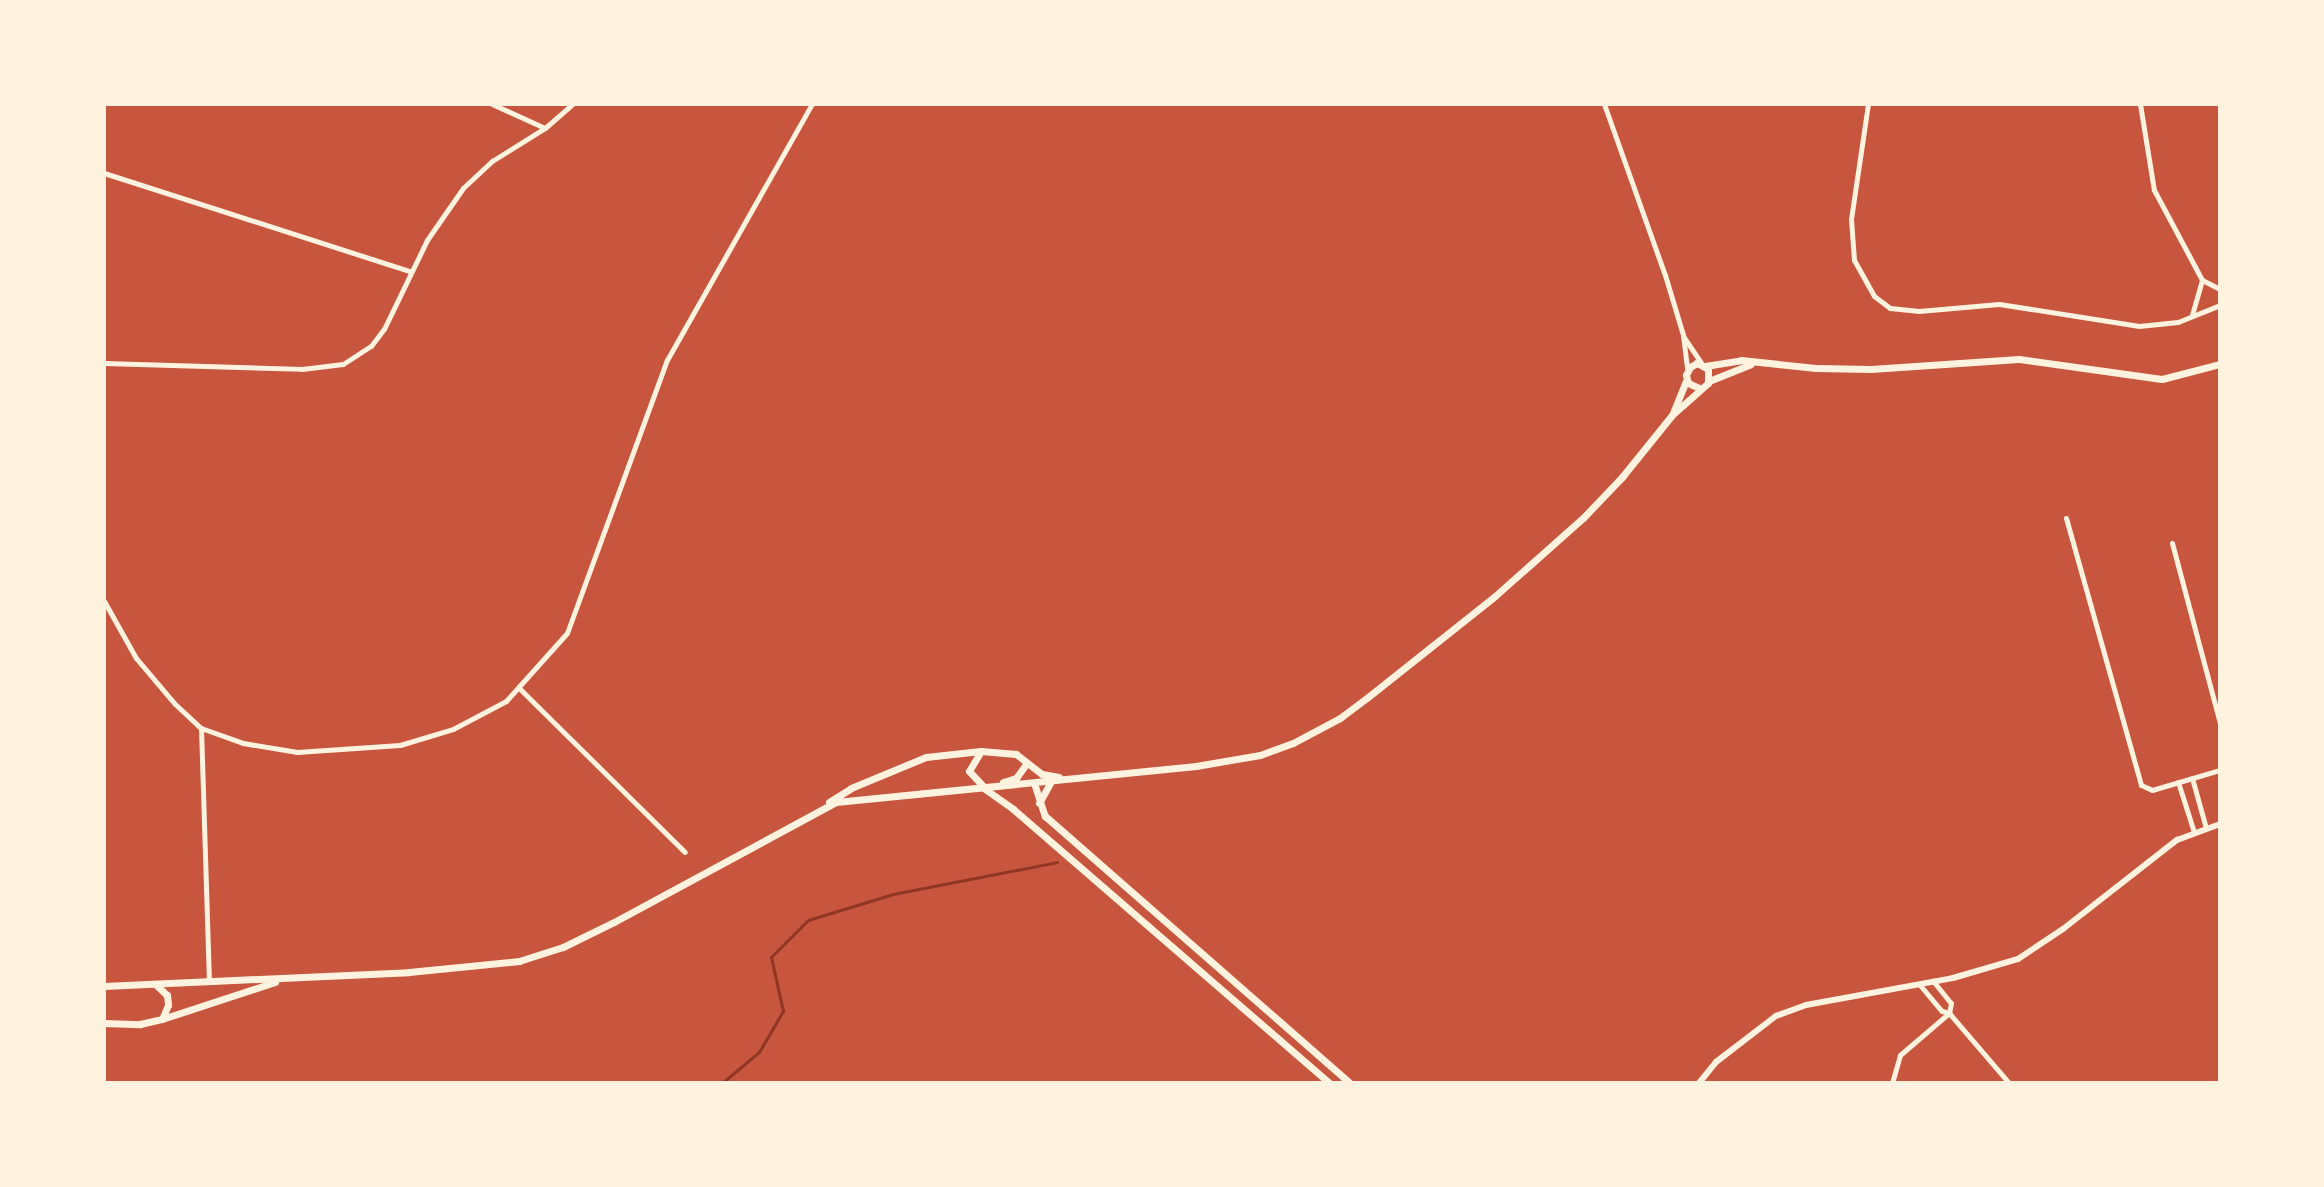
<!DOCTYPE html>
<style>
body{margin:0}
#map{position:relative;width:2324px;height:1187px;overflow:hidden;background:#c8553d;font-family:Manrope,sans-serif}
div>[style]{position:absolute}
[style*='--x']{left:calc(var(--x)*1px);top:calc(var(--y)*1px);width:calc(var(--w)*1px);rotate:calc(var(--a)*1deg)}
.stream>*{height:3px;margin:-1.5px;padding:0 1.5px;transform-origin:1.5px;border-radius:1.5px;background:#8f3625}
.minor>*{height:5px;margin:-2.5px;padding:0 2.5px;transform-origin:2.5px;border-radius:2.5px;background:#fff3e0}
.tertiary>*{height:6px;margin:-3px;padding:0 3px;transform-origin:3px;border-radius:3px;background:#fff3e0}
.secondary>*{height:7px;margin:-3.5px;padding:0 3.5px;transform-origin:3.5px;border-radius:3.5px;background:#fff3e0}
.primary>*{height:7px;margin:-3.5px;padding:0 3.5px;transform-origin:3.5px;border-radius:3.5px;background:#fff3e0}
span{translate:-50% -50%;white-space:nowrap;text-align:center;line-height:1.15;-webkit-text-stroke:7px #fff3e0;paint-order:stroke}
.frame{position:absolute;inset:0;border:106px solid #fff3e0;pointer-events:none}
</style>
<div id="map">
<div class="stream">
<div style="--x:722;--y:1083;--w:48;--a:-40"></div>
<div style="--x:759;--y:1052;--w:48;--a:-59.7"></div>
<div style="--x:783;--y:1011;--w:55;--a:-102.5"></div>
<div style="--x:771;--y:957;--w:52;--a:-45"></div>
<div style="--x:808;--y:920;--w:89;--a:-17"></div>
<div style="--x:893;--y:894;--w:167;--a:-11"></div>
</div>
<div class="minor">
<div style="--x:492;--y:104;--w:58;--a:24.4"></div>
<div style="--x:1604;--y:104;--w:182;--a:70.4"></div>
<div style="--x:1665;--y:275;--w:63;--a:73.3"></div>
<div style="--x:1683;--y:335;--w:35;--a:83"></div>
<div style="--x:1868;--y:104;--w:116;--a:98.4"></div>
<div style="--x:1851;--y:219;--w:41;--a:85.8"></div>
<div style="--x:1854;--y:260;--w:41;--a:60.9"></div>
<div style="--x:1874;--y:296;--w:20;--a:37"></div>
<div style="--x:1890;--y:308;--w:29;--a:6"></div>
<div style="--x:1919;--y:311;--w:80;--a:-5"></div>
<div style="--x:1999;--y:304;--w:142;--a:8.9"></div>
<div style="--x:2139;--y:326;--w:39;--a:-6"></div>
<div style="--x:2178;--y:322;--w:45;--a:-22"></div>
<div style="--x:2140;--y:104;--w:87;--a:80.8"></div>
<div style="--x:2154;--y:190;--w:102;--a:61.9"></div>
<div style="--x:2202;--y:280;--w:36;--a:106"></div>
<div style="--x:104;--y:173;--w:321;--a:17.8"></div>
<div style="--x:2202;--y:280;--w:20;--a:27"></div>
<div style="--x:1683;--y:336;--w:34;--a:56"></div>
<div style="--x:104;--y:363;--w:198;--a:1.7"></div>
<div style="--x:302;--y:369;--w:41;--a:-7"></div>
<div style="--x:343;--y:364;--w:33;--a:-33"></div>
<div style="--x:371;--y:346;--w:21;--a:-53"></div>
<div style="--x:384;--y:329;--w:99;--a:-64.2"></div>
<div style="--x:427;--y:240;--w:63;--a:-55.3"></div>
<div style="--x:463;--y:188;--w:40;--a:-43"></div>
<div style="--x:492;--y:161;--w:62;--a:-31.9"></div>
<div style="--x:545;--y:128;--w:37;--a:-41"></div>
<div style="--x:2066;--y:518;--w:277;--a:74.3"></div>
<div style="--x:2141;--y:785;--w:12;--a:24"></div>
<div style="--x:2152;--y:790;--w:71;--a:-16.4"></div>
<div style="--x:2172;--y:543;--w:187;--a:75.1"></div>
<div style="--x:104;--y:601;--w:65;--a:60.7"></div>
<div style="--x:136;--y:658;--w:60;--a:49.7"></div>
<div style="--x:175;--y:704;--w:35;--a:43"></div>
<div style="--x:201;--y:728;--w:45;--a:19.7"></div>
<div style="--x:243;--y:743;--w:55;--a:9.5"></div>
<div style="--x:297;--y:752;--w:103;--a:-3.9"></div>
<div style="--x:400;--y:745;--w:55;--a:-16.8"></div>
<div style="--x:453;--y:729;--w:60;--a:-27.8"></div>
<div style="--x:506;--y:701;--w:91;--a:-48.1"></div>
<div style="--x:567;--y:633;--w:291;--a:-69.9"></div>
<div style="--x:667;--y:360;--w:294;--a:-60.5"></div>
<div style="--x:519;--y:688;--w:233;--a:44.7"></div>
<div style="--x:201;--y:728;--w:254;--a:88.2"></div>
<div style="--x:2192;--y:778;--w:52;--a:74.4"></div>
<div style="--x:2178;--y:782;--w:52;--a:72.3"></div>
<div style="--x:1933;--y:981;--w:28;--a:51"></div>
<div style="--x:1951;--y:1003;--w:10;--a:101"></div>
<div style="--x:1919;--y:984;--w:35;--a:50"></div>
<div style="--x:1942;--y:1011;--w:7;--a:16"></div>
<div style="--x:1949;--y:1013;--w:92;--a:49.4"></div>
<div style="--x:1892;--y:1083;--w:29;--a:-74"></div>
<div style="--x:1900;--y:1055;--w:65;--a:-40.6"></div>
</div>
<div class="tertiary">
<div style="--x:1699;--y:1083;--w:27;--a:-51"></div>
<div style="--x:1716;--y:1062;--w:76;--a:-37.5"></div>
<div style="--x:1776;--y:1016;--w:32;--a:-20"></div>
<div style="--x:1806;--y:1005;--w:149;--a:-10.4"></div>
<div style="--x:1953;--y:978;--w:68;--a:-16.3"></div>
<div style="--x:2018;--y:959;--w:54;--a:-33.7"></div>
<div style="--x:2063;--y:929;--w:145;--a:-38"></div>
<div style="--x:2177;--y:840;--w:46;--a:-20.4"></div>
</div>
<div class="secondary">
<div style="--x:1034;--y:783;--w:35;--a:72"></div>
<div style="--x:1045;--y:816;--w:405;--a:41.2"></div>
<div style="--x:982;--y:787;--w:38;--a:35"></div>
<div style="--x:1013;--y:809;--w:418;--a:40.9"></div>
</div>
<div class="primary">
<div style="--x:1705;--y:366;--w:36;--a:-9"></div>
<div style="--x:1741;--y:360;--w:75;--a:6.1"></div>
<div style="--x:1816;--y:368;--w:55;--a:1"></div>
<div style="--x:1871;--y:369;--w:148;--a:-3.9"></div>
<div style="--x:2019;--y:359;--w:144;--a:8"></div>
<div style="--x:2162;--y:379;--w:60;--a:-14.5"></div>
<div style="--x:1709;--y:381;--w:45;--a:-22"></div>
<div style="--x:1673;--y:413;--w:35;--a:-68"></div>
<div style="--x:981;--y:751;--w:23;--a:121"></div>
<div style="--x:969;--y:771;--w:21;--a:47"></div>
<div style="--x:1003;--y:782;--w:14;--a:-17"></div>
<div style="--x:1016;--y:778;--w:17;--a:-54"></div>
<div style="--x:829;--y:802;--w:26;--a:-32"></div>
<div style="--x:851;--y:788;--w:81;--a:-22.5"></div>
<div style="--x:926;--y:757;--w:55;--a:-6.2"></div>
<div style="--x:981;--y:751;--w:35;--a:5"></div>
<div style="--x:1016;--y:754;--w:33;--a:38"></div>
<div style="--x:1042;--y:774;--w:17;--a:10"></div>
<div style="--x:1039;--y:803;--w:25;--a:-61"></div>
<div style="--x:155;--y:984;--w:16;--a:43"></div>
<div style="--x:167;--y:995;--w:10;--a:84"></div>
<div style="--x:168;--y:1005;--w:15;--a:113"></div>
<div style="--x:104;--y:986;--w:305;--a:-2.6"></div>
<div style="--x:409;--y:972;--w:111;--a:-5.7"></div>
<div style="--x:519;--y:961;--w:46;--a:-17.7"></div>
<div style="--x:563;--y:947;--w:57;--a:-26.1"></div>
<div style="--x:614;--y:922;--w:252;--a:-28.4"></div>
<div style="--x:836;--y:802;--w:362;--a:-5.7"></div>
<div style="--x:1196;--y:766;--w:65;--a:-9.8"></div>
<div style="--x:1260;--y:755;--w:35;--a:-20"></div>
<div style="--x:1293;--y:743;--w:53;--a:-28"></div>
<div style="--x:1340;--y:718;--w:35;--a:-37"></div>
<div style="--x:1368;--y:697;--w:162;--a:-38.5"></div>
<div style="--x:1495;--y:596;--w:118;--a:-41.6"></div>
<div style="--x:1583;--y:518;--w:57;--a:-46.4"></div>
<div style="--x:1622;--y:477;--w:80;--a:-51.1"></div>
<div style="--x:1672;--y:415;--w:48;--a:-41.6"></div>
<div style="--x:1708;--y:383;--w:14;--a:-90"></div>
<div style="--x:1708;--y:369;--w:13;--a:-151"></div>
<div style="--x:1697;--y:363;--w:8;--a:150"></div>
<div style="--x:1690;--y:367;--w:9;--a:117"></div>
<div style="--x:1686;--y:375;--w:8;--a:76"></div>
<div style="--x:1688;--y:383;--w:12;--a:24"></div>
<div style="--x:104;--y:1023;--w:36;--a:2"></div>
<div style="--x:140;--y:1024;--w:23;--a:-13"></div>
<div style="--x:162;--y:1019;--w:119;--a:-18.1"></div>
</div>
<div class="frame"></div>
</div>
